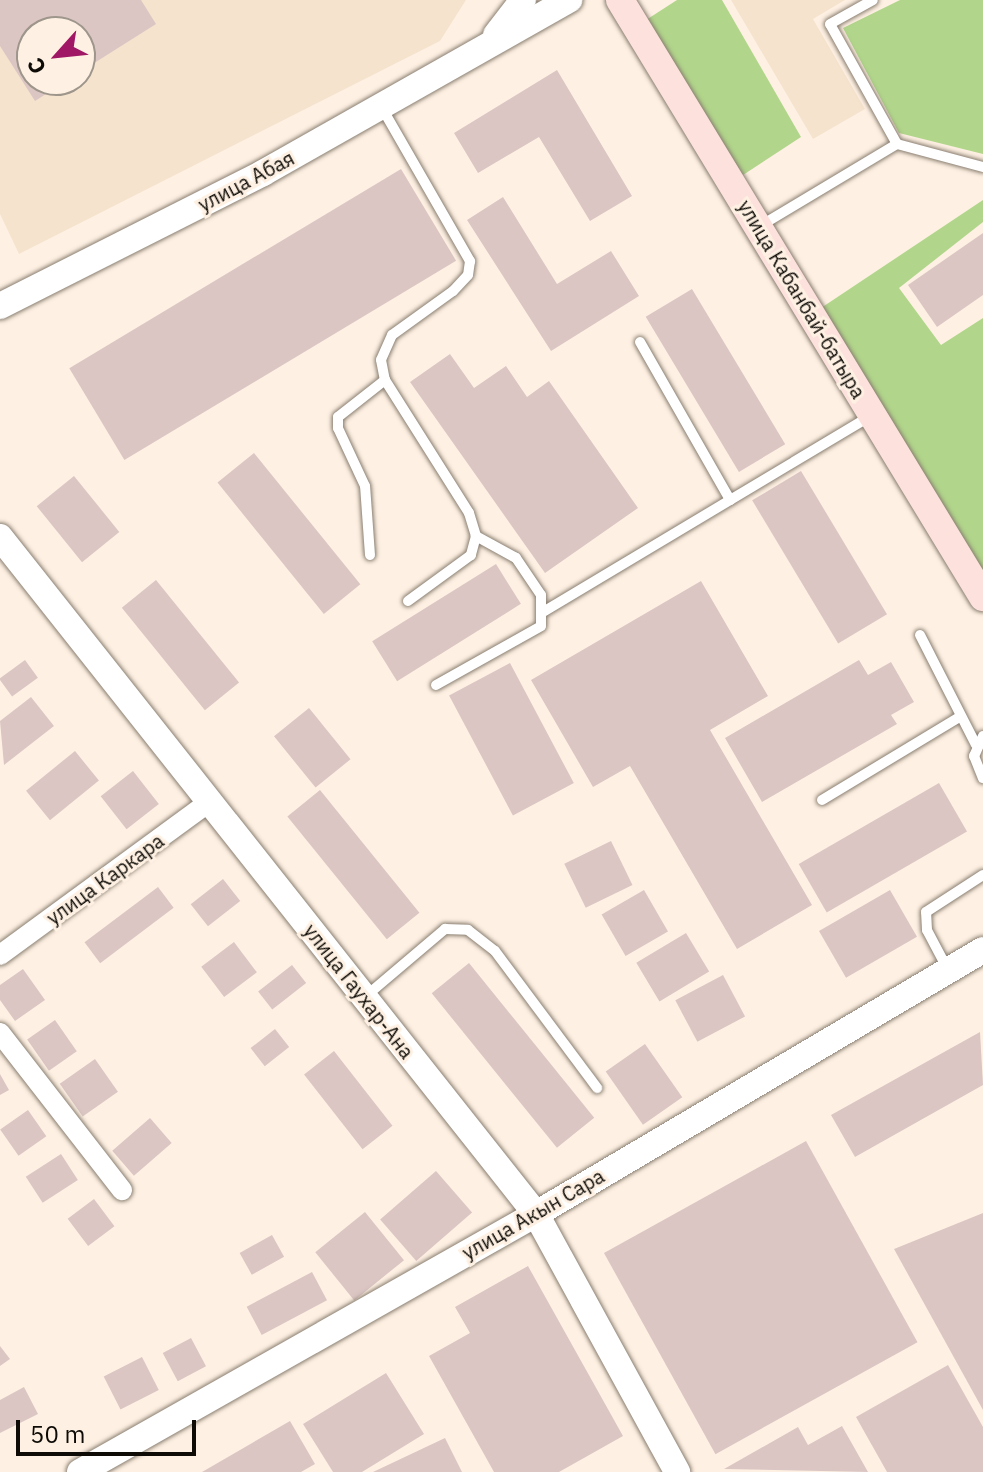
<!DOCTYPE html>
<meta charset="utf-8">
<style>
body{margin:0}
#map{position:relative;width:983px;height:1472px;overflow:hidden;background:#fef1e3;font-family:"IBM Plex Sans",sans-serif}
div>[style]{position:absolute}
[style*='--x']{left:calc(var(--x)*1px);top:calc(var(--y)*1px);width:calc(var(--w)*1px);rotate:calc(var(--a)*1deg)}
.built>*{inset:0;background:#f5e3ce}
.green>*{inset:0;background:#b1d68b}
.building>*{inset:0;background:#dbc6c4;transform-origin:0 0}
.roads{filter:drop-shadow(0 0 2px #897e71) drop-shadow(0 0 2px #897e71)}
.service>*{height:10px;margin:-5px;padding:0 5px;transform-origin:5px;border-radius:5px;background:#fff}
.minor>*{height:20px;margin:-10px;padding:0 10px;transform-origin:10px;border-radius:10px;background:#fff}
.tertiary>*{height:26px;margin:-13px;padding:0 13px;transform-origin:13px;border-radius:13px;background:#fff}
.secondary>*{height:28px;margin:-14px;padding:0 14px;transform-origin:14px;border-radius:14px;background:#fce1dc}
span{translate:-50% -50%;white-space:nowrap;text-align:center;line-height:1.15;-webkit-text-stroke:6px #fef1e3;paint-order:stroke}
.street-label{font-size:20px;color:#0e0b06}
.north{position:absolute;left:16px;top:16px;width:80px;height:80px;box-sizing:border-box;background:#fef1e3;border:2px solid #9e958b;border-radius:50%;rotate:243deg;font-size:22px;font-weight:700;line-height:32px;text-align:center;color:#0e0b06}
.north::after{content:'';display:block;margin:auto;width:28px;height:36px;background:#a01865;clip-path:polygon(50% 0,100% 100%,50% 72%,0 100%)}
.scale{position:absolute;left:16px;top:1420px;width:180px;height:36px;box-sizing:border-box;border:4px solid #0e0b06;border-top:0;padding-left:10px;font-size:24px;line-height:28px;white-space:nowrap;color:#0e0b06;-webkit-text-stroke:6px #fef1e3;paint-order:stroke}
</style>
<div id="map">
<div class="built">
<div style="clip-path:polygon(evenodd,0 0,466px 0,440px 41px,19px 254px,0 214px,0 0,32px 32px,80px 32px,80px 80px,32px 80px,32px 32px)"></div>
<div style="clip-path:polygon(731px 0,845px 0,813px 19px,865px 109px,813px 139px)"></div>
</div>
<div class="green">
<div style="clip-path:polygon(677px 0,722px 0,801px 137px,743px 175px,646px 20px)"></div>
<div style="clip-path:polygon(900px 0,983px 0,983px 154px,899px 133px,843px 28px)"></div>
<div style="clip-path:polygon(983px 200px,983px 222px,899px 288px,941px 345px,983px 318px,983px 574px,821px 308px)"></div>
</div>
<div class="building">
<div style="clip-path:polygon(0 0,141px 0,156px 24px,80px 72px,80px 32px,32px 32px,32px 80px,68px 80px,35px 101px,0 46px)"></div>
<div style="clip-path:polygon(557px 70px,632px 196px,590px 221px,539px 137px,478px 173px,454px 133px)"></div>
<div style="left:401px;top:169px;width:107px;height:387px;rotate:59deg"></div>
<div style="clip-path:polygon(503px 197px,557px 284px,611px 251px,639px 296px,551px 351px,467px 220px)"></div>
<div style="clip-path:polygon(983px 233px,983px 295px,937px 327px,908px 285px)"></div>
<div style="left:692px;top:289px;width:181px;height:54px;rotate:59deg"></div>
<div style="clip-path:polygon(450px 354px,474px 388px,506px 366px,527px 397px,549px 381px,638px 508px,545px 573px,410px 382px)"></div>
<div style="left:254px;top:453px;width:169px;height:47px;rotate:51deg"></div>
<div style="left:801px;top:471px;width:167px;height:57px;rotate:59deg"></div>
<div style="left:74px;top:476px;width:72px;height:48px;rotate:51deg"></div>
<div style="left:496px;top:564px;width:47px;height:146px;rotate:58deg"></div>
<div style="left:156px;top:580px;width:132px;height:44px;rotate:51deg"></div>
<div style="clip-path:polygon(701px 581px,768px 696px,710px 730px,812px 905px,737px 949px,630px 766px,593px 787px,531px 680px)"></div>
<div style="left:25px;top:660px;width:22px;height:32px;rotate:54deg"></div>
<div style="clip-path:polygon(859px 660px,868px 675px,891px 662px,914px 702px,891px 715px,897px 724px,762px 802px,725px 738px)"></div>
<div style="left:510px;top:663px;width:136px;height:69px;rotate:62deg"></div>
<div style="clip-path:polygon(31px 697px,54px 726px,4px 765px,0 721px)"></div>
<div style="left:309px;top:708px;width:66px;height:45px;rotate:51deg"></div>
<div style="left:75px;top:751px;width:38px;height:63px;rotate:51deg"></div>
<div style="left:133px;top:771px;width:42px;height:41px;rotate:52deg"></div>
<div style="left:939px;top:783px;width:56px;height:162px;rotate:60deg"></div>
<div style="left:320px;top:790px;width:158px;height:42px;rotate:51deg"></div>
<div style="left:611px;top:841px;width:49px;height:52px;rotate:64deg"></div>
<div style="left:223px;top:879px;width:28px;height:41px;rotate:52deg"></div>
<div style="left:158px;top:887px;width:26px;height:92px;rotate:53deg"></div>
<div style="left:644px;top:890px;width:48px;height:49px;rotate:60deg"></div>
<div style="left:890px;top:890px;width:54px;height:82px;rotate:60deg"></div>
<div style="left:686px;top:933px;width:45px;height:58px;rotate:59deg"></div>
<div style="left:234px;top:942px;width:38px;height:41px;rotate:53deg"></div>
<div style="left:469px;top:963px;width:199px;height:48px;rotate:51deg"></div>
<div style="left:292px;top:965px;width:23px;height:43px;rotate:52deg"></div>
<div style="clip-path:polygon(23px 969px,45px 1000px,15px 1021px,0 1000px,0 985px)"></div>
<div style="left:723px;top:975px;width:47px;height:54px;rotate:62deg"></div>
<div style="left:55px;top:1020px;width:38px;height:34px;rotate:55deg"></div>
<div style="left:275px;top:1029px;width:23px;height:31px;rotate:52deg"></div>
<div style="clip-path:polygon(980px 1032px,983px 1085px,855px 1157px,831px 1115px)"></div>
<div style="left:645px;top:1044px;width:65px;height:48px;rotate:55deg"></div>
<div style="left:334px;top:1051px;width:95px;height:38px;rotate:52deg"></div>
<div style="left:95px;top:1059px;width:40px;height:43px;rotate:55deg"></div>
<div style="clip-path:polygon(0 1074px,9px 1090px,0 1095px)"></div>
<div style="left:28px;top:1110px;width:32px;height:34px;rotate:55deg"></div>
<div style="left:150px;top:1118px;width:33px;height:50px;rotate:49deg"></div>
<div style="left:806px;top:1141px;width:230px;height:231px;rotate:61deg"></div>
<div style="left:61px;top:1154px;width:31px;height:42px;rotate:57deg"></div>
<div style="left:436px;top:1171px;width:55px;height:74px;rotate:49deg"></div>
<div style="left:94px;top:1199px;width:34px;height:33px;rotate:53deg"></div>
<div style="left:365px;top:1212px;width:62px;height:64px;rotate:51deg"></div>
<div style="clip-path:polygon(983px 1213px,983px 1410px,894px 1249px)"></div>
<div style="left:272px;top:1235px;width:25px;height:37px;rotate:61deg"></div>
<div style="clip-path:polygon(528px 1266px,623px 1436px,559px 1472px,494px 1472px,429px 1356px,470px 1333px,455px 1307px)"></div>
<div style="left:312px;top:1272px;width:32px;height:74px;rotate:62deg"></div>
<div style="left:191px;top:1338px;width:32px;height:32px;rotate:62deg"></div>
<div style="clip-path:polygon(0 1346px,10px 1359px,0 1366px)"></div>
<div style="left:142px;top:1357px;width:37px;height:43px;rotate:63deg"></div>
<div style="clip-path:polygon(948px 1365px,983px 1427px,983px 1472px,887px 1472px,856px 1417px)"></div>
<div style="clip-path:polygon(386px 1373px,424px 1434px,362px 1472px,333px 1472px,303px 1424px)"></div>
<div style="clip-path:polygon(24px 1387px,38px 1414px,0 1433px,0 1400px)"></div>
<div style="clip-path:polygon(290px 1421px,315px 1464px,301px 1472px,202px 1472px)"></div>
<div style="clip-path:polygon(842px 1426px,868px 1472px,724px 1469px,798px 1427px,808px 1445px)"></div>
<div style="clip-path:polygon(445px 1438px,462px 1472px,373px 1472px)"></div>
</div>
<div class="roads">
<div class="service">
<div style="--x:382;--y:108;--w:177;--a:60.1"></div>
<div style="--x:470;--y:261;--w:14;--a:98"></div>
<div style="--x:468;--y:275;--w:22;--a:133"></div>
<div style="--x:453;--y:291;--w:75;--a:144.2"></div>
<div style="--x:392;--y:335;--w:27;--a:114"></div>
<div style="--x:381;--y:360;--w:20;--a:79"></div>
<div style="--x:385;--y:380;--w:157;--a:57.7"></div>
<div style="--x:469;--y:513;--w:24;--a:73"></div>
<div style="--x:476;--y:536;--w:20;--a:105"></div>
<div style="--x:471;--y:555;--w:78;--a:143.9"></div>
<div style="--x:897;--y:144;--w:89;--a:15"></div>
<div style="--x:760;--y:226;--w:160;--a:-30.9"></div>
<div style="--x:897;--y:144;--w:137;--a:-119.2"></div>
<div style="--x:830;--y:24;--w:49;--a:-29.2"></div>
<div style="--x:640;--y:342;--w:182;--a:60.3"></div>
<div style="--x:370;--y:555;--w:69;--a:-94.1"></div>
<div style="--x:365;--y:486;--w:64;--a:-115"></div>
<div style="--x:338;--y:428;--w:11;--a:-90"></div>
<div style="--x:338;--y:417;--w:60;--a:-38.2"></div>
<div style="--x:543;--y:612;--w:381;--a:-30.9"></div>
<div style="--x:920;--y:635;--w:123;--a:63"></div>
<div style="--x:436;--y:685;--w:120;--a:-29.3"></div>
<div style="--x:541;--y:626;--w:31;--a:-90"></div>
<div style="--x:541;--y:595;--w:45;--a:-124"></div>
<div style="--x:516;--y:558;--w:46;--a:-151.2"></div>
<div style="--x:983;--y:736;--w:22;--a:114"></div>
<div style="--x:974;--y:756;--w:24;--a:68"></div>
<div style="--x:822;--y:800;--w:162;--a:-31.1"></div>
<div style="--x:947;--y:968;--w:43;--a:-117.8"></div>
<div style="--x:927;--y:930;--w:18;--a:-93"></div>
<div style="--x:926;--y:912;--w:68;--a:-33"></div>
<div style="--x:366;--y:996;--w:104;--a:-40.3"></div>
<div style="--x:445;--y:929;--w:23;--a:2"></div>
<div style="--x:468;--y:930;--w:34;--a:38"></div>
<div style="--x:495;--y:951;--w:171;--a:53.3"></div>
</div>
<div class="minor">
<div style="--x:0;--y:955;--w:259;--a:-36.2"></div>
<div style="--x:0;--y:1033;--w:199;--a:52.2"></div>
</div>
<div class="tertiary">
<div style="--x:496;--y:35;--w:44;--a:-52.4"></div>
<div style="--x:0;--y:306;--w:295;--a:-26.8"></div>
<div style="--x:263;--y:173;--w:352;--a:-29.5"></div>
<div style="--x:0;--y:537;--w:863;--a:51.63"></div>
<div style="--x:536;--y:1214;--w:294;--a:61.3"></div>
<div style="--x:80;--y:1472;--w:524;--a:-29.5"></div>
<div style="--x:536;--y:1214;--w:519;--a:-30.57"></div>
</div>
<div class="secondary">
<div style="--x:620;--y:0;--w:699;--a:58.7"></div>
</div>
</div>
<div class="street-label">
<span style="left:246px;top:181px;rotate:-28deg">улица Абая</span>
<span style="left:802px;top:299px;rotate:59deg">улица Кабанбай-батыра</span>
<span style="left:105px;top:879px;rotate:-36deg">улица Каркара</span>
<span style="left:359px;top:991px;rotate:52deg">улица Гаухар-Ана</span>
<span style="left:533px;top:1214px;rotate:-30deg">улица Акын Сара</span>
</div>
<div class="north">С</div>
<div class="scale">50 m</div>
</div>
